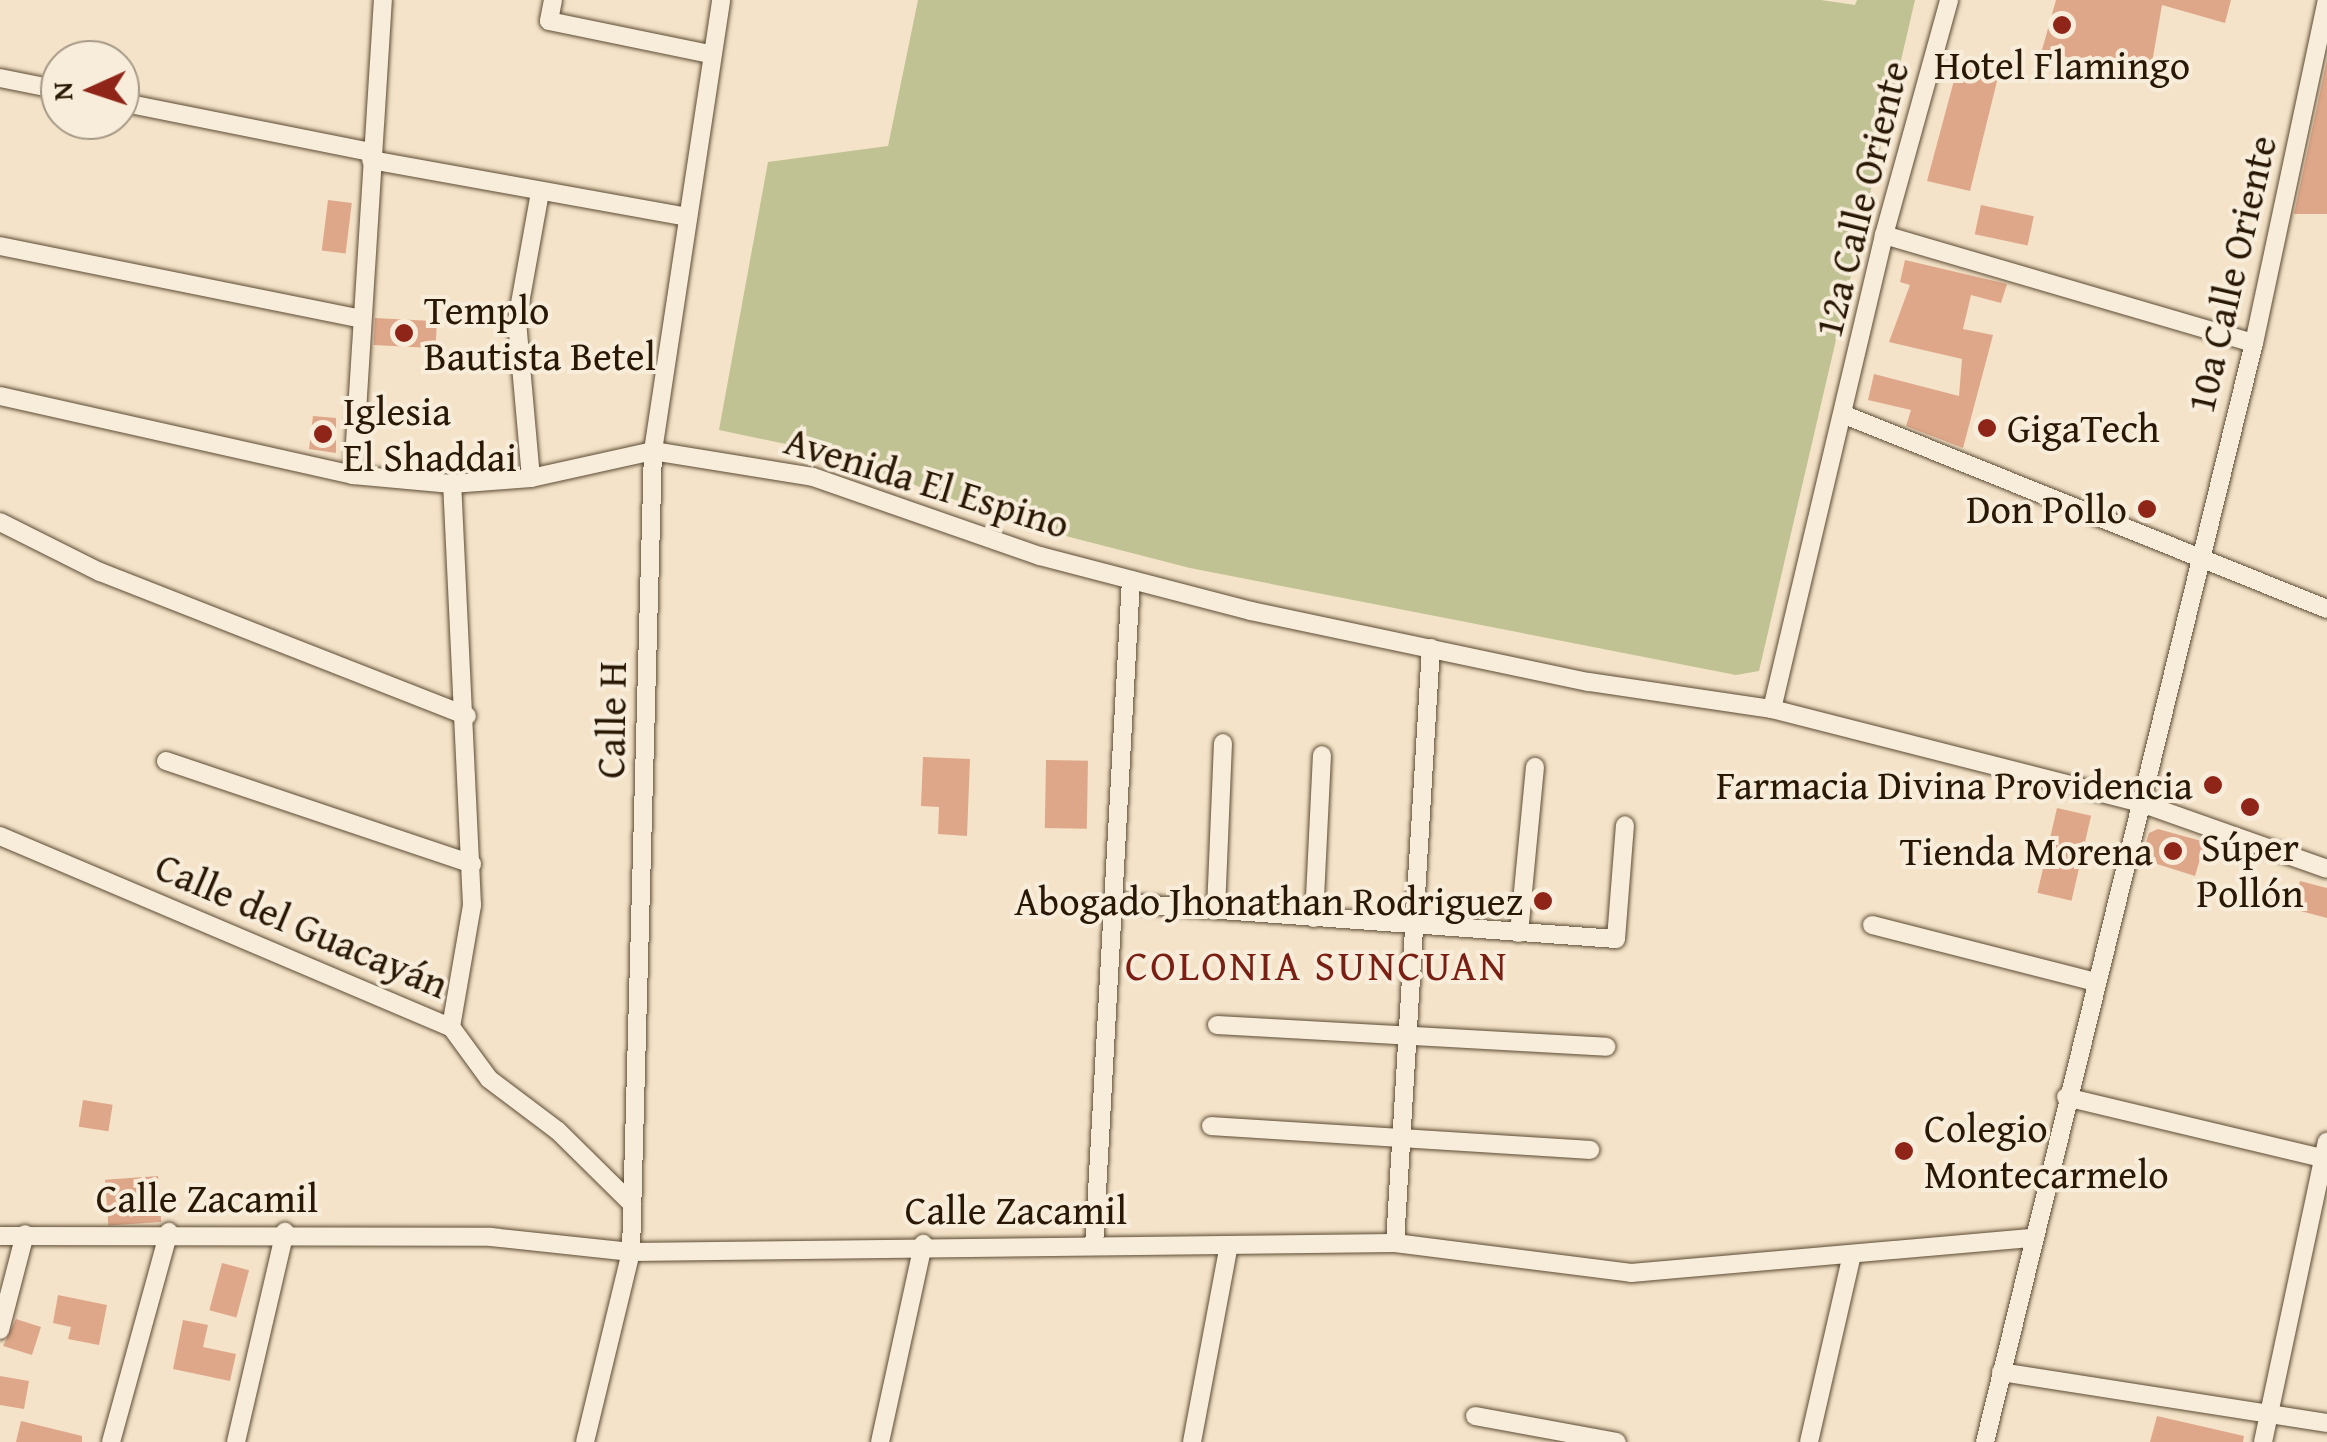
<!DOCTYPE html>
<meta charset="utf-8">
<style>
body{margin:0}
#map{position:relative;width:2327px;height:1442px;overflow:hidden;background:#f4e3c8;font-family:"Gentium Book Plus",serif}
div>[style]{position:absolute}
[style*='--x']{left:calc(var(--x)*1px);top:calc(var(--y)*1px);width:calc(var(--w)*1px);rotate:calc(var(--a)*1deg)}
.green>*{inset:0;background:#c0c293}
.building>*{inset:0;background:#dfa789;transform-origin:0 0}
.roads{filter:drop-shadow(0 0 2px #5c4b34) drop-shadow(0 0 2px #5c4b34)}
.minor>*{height:18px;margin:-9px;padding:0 9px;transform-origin:9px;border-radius:9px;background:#f8eddb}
.dots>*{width:28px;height:28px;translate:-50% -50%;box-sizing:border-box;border:5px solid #f8eddb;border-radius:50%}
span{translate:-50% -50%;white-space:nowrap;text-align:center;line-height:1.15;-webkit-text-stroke:8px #f8eddb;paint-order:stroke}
.poi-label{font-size:40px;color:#291803}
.left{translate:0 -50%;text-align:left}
.right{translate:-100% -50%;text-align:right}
.street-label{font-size:40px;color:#291803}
.neighbourhood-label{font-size:42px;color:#7a1f14;letter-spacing:2.5px}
.north{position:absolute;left:40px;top:40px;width:100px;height:100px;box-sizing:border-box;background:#f8eddb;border:2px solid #a59885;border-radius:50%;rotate:267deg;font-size:28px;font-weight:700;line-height:40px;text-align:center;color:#291803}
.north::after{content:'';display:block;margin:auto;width:35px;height:45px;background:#8f2418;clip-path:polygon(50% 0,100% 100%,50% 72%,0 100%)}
</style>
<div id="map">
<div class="green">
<div style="clip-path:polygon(918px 0,1821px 0,1855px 5px,1857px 0,1915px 0,1759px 671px,1736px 675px,1190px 568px,1023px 525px,828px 453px,719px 430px,768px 162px,888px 146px)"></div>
</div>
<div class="building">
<div style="clip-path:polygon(2056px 0,2231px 0,2225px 23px,2162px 5px,2149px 80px,2042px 50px)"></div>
<div style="clip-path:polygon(2327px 60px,2327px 214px,2294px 214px)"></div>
<div style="clip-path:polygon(1971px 69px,1998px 77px,1970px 191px,1927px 181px,1956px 73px)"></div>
<div style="left:328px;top:200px;width:24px;height:51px;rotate:7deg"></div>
<div style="left:1981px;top:205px;width:54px;height:30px;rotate:12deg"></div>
<div style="clip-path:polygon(1905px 260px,2007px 284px,2001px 303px,1971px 295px,1963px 329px,1993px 335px,1963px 448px,1906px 426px,1911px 410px,1868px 400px,1874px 374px,1959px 396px,1962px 359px,1889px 342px,1910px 285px,1900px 282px)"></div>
<div style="left:375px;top:318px;width:62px;height:27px;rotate:3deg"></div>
<div style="clip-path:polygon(313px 416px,336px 418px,336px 453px,309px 449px)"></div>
<div style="clip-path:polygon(923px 757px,970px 759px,967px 836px,938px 834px,939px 807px,921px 806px)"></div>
<div style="left:1046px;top:760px;width:42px;height:68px;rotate:1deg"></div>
<div style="left:2057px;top:808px;width:35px;height:87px;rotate:13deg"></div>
<div style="clip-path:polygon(2158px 829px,2205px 842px,2195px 876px,2141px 859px,2149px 833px)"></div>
<div style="clip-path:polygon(2300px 881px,2327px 888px,2327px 918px,2293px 909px)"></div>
<div style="left:83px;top:1100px;width:30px;height:27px;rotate:9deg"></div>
<div style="left:158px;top:1176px;width:46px;height:53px;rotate:86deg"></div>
<div style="left:222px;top:1263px;width:28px;height:49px;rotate:15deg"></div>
<div style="clip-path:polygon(58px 1295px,107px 1305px,99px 1345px,68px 1339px,71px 1327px,53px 1323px)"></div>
<div style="clip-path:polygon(16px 1319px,41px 1327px,32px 1355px,3px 1346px)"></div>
<div style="clip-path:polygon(183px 1320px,208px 1325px,203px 1347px,236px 1354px,230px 1381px,173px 1369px)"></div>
<div style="clip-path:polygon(0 1376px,29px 1381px,24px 1409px,0 1405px)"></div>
<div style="clip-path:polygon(2157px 1416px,2244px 1436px,2243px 1442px,2150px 1442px)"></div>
<div style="clip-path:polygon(21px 1421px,82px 1436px,82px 1442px,16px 1442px)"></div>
</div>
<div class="roads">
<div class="minor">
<div style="--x:553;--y:0;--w:21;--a:101"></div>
<div style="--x:549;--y:21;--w:164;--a:11.6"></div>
<div style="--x:0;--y:78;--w:61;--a:11.3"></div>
<div style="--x:120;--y:102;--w:256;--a:11.3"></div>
<div style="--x:371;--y:160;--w:322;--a:10.2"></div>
<div style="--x:1884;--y:235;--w:385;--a:16.3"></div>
<div style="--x:0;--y:246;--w:368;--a:11.4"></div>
<div style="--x:0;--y:396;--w:362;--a:12.6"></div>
<div style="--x:353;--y:475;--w:99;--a:5.2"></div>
<div style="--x:452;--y:484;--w:79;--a:-4.3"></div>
<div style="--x:531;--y:478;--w:125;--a:-12.5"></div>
<div style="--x:653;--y:451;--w:162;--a:9.2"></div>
<div style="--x:813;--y:477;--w:240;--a:19.2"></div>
<div style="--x:1040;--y:556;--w:218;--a:14.6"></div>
<div style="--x:1251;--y:611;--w:345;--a:11.9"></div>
<div style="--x:1589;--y:682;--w:185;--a:8.4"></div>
<div style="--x:1772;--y:709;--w:381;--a:14.3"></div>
<div style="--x:2141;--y:803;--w:197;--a:19.5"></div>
<div style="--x:1845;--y:415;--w:520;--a:21.92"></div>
<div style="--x:353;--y:475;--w:476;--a:-86.4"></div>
<div style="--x:531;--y:478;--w:159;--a:-95.1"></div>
<div style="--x:517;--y:320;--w:130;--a:-79.8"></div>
<div style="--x:0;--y:522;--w:112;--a:26.6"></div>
<div style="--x:100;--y:572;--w:394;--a:21.4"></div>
<div style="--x:1772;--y:709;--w:487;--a:-76.7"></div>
<div style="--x:1884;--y:235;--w:244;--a:-74.5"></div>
<div style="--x:166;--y:761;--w:323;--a:18.6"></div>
<div style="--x:0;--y:836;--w:490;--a:23"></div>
<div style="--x:451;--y:1027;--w:64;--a:53.8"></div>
<div style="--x:489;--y:1079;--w:86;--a:37"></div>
<div style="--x:558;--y:1131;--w:104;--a:44.6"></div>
<div style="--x:1112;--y:902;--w:505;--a:4.2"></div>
<div style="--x:1616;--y:939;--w:114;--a:-85.5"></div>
<div style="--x:1216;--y:910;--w:167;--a:-87.6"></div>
<div style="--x:1314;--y:918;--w:163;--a:-87.2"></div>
<div style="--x:1872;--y:925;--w:230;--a:14.3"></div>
<div style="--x:1519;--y:933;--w:167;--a:-84.5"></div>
<div style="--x:1217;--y:1025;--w:390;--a:3.2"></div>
<div style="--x:451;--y:1027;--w:124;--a:-80.2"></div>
<div style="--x:472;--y:905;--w:421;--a:-92.7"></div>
<div style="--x:2066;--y:1097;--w:268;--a:13.4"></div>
<div style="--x:1211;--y:1126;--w:380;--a:3.6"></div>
<div style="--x:0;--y:1236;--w:491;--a:0.1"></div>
<div style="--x:491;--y:1237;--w:141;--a:6.1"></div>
<div style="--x:631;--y:1252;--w:764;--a:-0.67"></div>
<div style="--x:1395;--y:1243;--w:238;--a:7.2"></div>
<div style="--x:1631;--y:1273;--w:401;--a:-5"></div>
<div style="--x:1395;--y:1243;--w:596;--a:-86.54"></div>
<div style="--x:1094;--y:1246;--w:667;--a:-86.82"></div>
<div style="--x:0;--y:1330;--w:99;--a:-75.4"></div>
<div style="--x:2001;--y:1372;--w:330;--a:8.9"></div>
<div style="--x:1475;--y:1416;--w:144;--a:10.4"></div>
<div style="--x:111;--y:1442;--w:218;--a:-74.6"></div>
<div style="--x:236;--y:1442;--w:216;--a:-76.9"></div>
<div style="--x:585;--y:1442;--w:195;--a:-76.4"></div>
<div style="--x:631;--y:1252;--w:801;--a:-88.43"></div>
<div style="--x:653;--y:451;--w:456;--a:-81.4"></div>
<div style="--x:880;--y:1442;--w:203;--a:-77.7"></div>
<div style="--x:1192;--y:1442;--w:200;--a:-79.4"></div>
<div style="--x:1809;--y:1442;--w:189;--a:-77.1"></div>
<div style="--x:1985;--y:1442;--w:1131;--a:-76.25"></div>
<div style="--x:2254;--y:343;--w:351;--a:-78"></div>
<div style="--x:2263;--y:1442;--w:307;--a:-78"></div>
</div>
</div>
<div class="dots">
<div style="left:2062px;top:25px;background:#8f2418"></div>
<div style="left:404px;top:333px;background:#8f2418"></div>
<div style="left:1987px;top:428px;background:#8f2418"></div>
<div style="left:323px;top:434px;background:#8f2418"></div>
<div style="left:2147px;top:509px;background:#8f2418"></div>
<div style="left:2213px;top:785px;background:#8f2418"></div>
<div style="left:2250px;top:807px;background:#8f2418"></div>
<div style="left:2173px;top:851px;background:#8f2418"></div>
<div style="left:1543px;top:901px;background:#8f2418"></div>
<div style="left:1904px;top:1151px;background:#8f2418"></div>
</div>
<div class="poi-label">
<span style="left:2062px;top:65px">Hotel Flamingo</span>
<span class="left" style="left:424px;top:333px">Templo<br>Bautista Betel</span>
<span class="left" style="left:343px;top:434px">Iglesia<br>El Shaddai</span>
<span class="left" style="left:2007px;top:428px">GigaTech</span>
<span class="right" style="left:2127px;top:509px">Don Pollo</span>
<span class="right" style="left:2193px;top:785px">Farmacia Divina Providencia</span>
<span style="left:2250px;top:870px">Súper<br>Pollón</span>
<span class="right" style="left:2153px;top:851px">Tienda Morena</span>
<span class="right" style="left:1523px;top:901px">Abogado Jhonathan Rodriguez</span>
<span class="left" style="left:1924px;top:1151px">Colegio<br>Montecarmelo</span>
</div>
<div class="street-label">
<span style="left:1861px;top:199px;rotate:-76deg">12a Calle Oriente</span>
<span style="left:2231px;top:274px;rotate:-77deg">10a Calle Oriente</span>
<span style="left:927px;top:482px;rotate:17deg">Avenida El Espino</span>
<span style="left:611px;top:720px;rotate:-89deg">Calle H</span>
<span style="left:302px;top:925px;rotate:23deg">Calle del Guacayán</span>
<span style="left:207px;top:1198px">Calle Zacamil</span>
<span style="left:1016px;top:1210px">Calle Zacamil</span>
</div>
<div class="neighbourhood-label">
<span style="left:1317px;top:965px">COLONIA SUNCUAN</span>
</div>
<div class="north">N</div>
</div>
